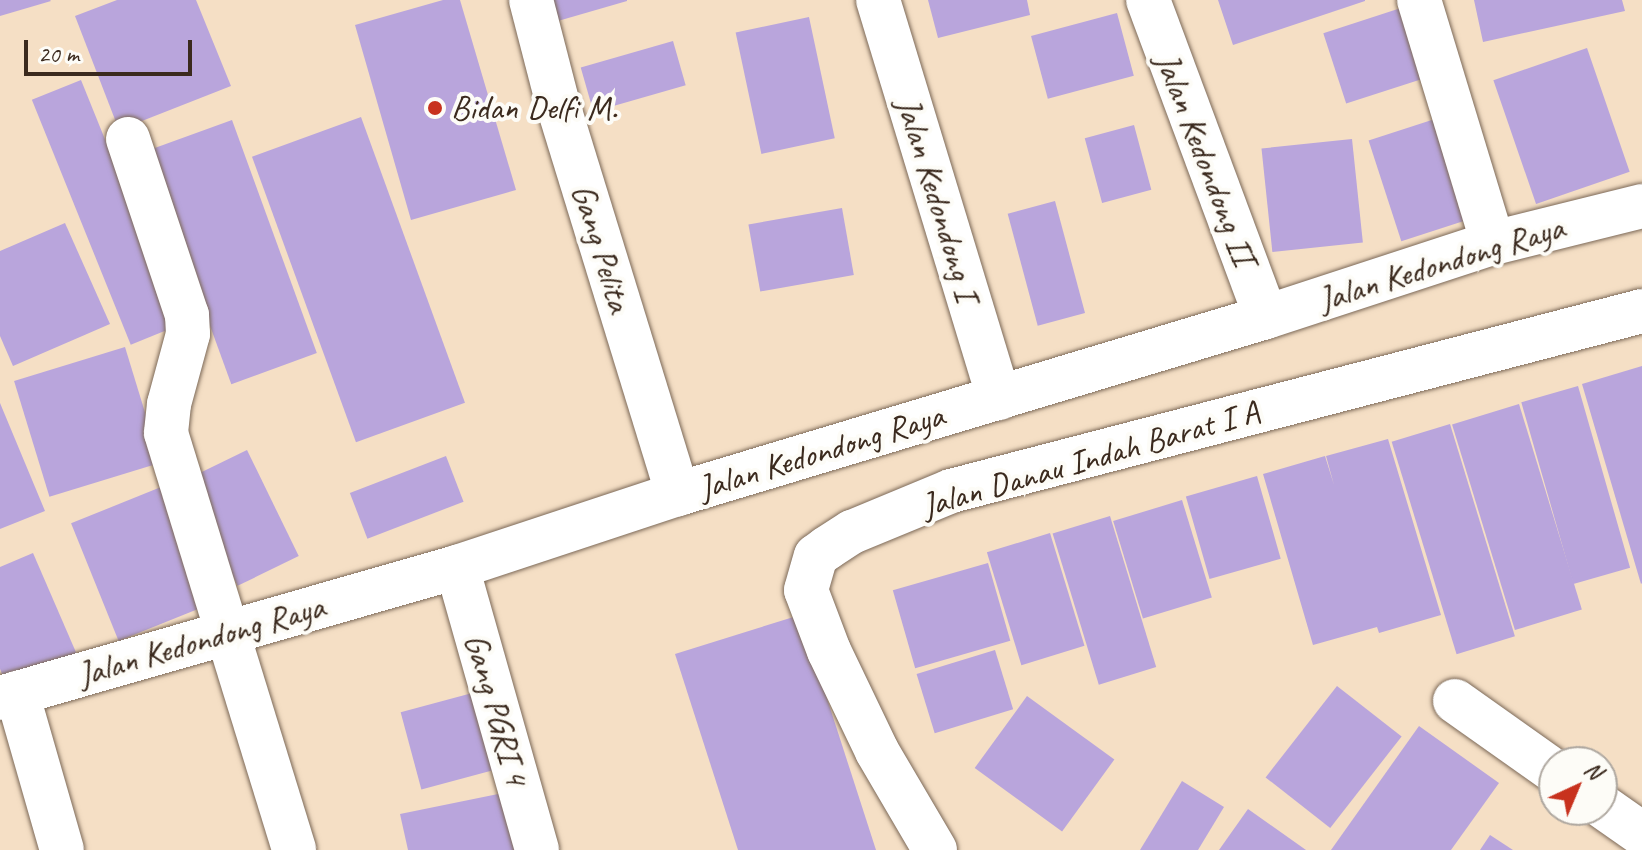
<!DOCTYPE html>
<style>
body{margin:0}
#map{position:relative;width:1642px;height:850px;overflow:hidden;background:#f5dfc5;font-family:Caveat,sans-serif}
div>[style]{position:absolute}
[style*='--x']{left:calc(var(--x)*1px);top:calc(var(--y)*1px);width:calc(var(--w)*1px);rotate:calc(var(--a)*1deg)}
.building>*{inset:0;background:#b9a5dc;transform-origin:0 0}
.roads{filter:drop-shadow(0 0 2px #7c6958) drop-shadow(0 0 2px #7c6958)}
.minor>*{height:44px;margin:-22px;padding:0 22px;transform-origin:22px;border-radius:22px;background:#fff}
.dots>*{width:22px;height:22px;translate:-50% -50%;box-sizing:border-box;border:4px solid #fdfcf7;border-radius:50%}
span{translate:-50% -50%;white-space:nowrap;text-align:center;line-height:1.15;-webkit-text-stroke:8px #fdfcf7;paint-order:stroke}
.poi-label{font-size:34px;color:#3b2a1e}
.left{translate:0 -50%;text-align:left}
.street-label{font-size:34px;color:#3b2a1e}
.north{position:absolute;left:1538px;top:746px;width:80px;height:80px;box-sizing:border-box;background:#fdfcf7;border:2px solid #afa8a0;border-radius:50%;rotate:44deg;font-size:22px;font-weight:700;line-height:32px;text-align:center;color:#3b2a1e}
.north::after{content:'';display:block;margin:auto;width:28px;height:36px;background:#c8321e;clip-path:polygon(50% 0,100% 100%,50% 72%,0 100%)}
.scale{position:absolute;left:24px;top:40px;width:168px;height:36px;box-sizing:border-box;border:4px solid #3b2a1e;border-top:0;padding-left:10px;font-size:24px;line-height:28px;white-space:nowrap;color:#3b2a1e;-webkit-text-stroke:6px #fdfcf7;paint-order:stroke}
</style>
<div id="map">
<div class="building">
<div style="clip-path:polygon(0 0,50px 0,51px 1px,0 16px)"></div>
<div style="clip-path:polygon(117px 0,196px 0,231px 86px,119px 130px,75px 16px)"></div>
<div style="clip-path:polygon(443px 0,460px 0,516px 190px,411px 220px,355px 25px)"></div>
<div style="clip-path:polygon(543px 0,627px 0,627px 1px,551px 23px)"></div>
<div style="clip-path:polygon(928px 0,1027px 0,1030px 15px,938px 38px)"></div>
<div style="clip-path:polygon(1218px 0,1365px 0,1365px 1px,1233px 45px)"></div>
<div style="clip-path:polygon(1474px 0,1622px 0,1625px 11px,1483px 42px)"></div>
<div style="left:1407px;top:6px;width:74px;height:88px;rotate:72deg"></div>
<div style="left:1117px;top:13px;width:65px;height:89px;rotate:75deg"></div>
<div style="left:809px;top:17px;width:124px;height:75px;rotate:78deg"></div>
<div style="left:673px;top:41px;width:46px;height:96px;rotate:74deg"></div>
<div style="left:1587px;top:48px;width:131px;height:99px;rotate:71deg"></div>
<div style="left:81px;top:80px;width:264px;height:53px;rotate:68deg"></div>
<div style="left:361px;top:117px;width:304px;height:116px;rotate:70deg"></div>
<div style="left:1438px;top:118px;width:106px;height:73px;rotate:72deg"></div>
<div style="left:232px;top:120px;width:248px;height:91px;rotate:70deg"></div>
<div style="left:1134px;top:125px;width:67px;height:51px;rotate:75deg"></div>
<div style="left:1352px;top:139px;width:104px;height:91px;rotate:84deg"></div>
<div style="left:1055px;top:201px;width:116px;height:49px;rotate:75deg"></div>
<div style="left:842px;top:208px;width:68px;height:95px;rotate:80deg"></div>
<div style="clip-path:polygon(65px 223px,110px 324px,13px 366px,0 336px,0 251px)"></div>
<div style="left:125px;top:347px;width:121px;height:116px;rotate:73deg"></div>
<div style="clip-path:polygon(1642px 366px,1642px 583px,1641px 584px,1582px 384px)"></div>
<div style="left:1578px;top:386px;width:189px;height:59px;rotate:74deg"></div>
<div style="clip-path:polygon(0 403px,45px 511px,0 529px)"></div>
<div style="left:1519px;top:404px;width:215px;height:70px;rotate:73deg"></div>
<div style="left:1450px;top:424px;width:222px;height:61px;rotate:73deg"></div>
<div style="clip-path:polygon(1388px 439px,1441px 615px,1379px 633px,1377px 627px,1313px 645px,1263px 474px,1325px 456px,1334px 485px,1326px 456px)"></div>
<div style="left:247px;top:450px;width:118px;height:68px;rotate:64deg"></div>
<div style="left:446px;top:456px;width:49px;height:103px;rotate:69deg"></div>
<div style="left:1257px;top:476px;width:86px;height:74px;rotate:74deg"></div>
<div style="left:161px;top:487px;width:127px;height:97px;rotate:68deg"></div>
<div style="left:1182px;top:500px;width:102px;height:72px;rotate:73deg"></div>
<div style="left:1110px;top:516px;width:158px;height:60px;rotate:73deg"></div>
<div style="left:1050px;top:533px;width:118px;height:66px;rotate:73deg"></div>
<div style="clip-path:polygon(33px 553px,78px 657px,7px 686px,0 669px,0 567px)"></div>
<div style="left:988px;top:563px;width:81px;height:99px;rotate:74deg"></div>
<div style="clip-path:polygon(800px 615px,876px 850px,738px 850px,675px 654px)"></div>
<div style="left:995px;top:650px;width:62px;height:82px;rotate:73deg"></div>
<div style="left:1337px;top:686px;width:82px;height:116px;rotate:38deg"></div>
<div style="left:476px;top:692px;width:80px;height:78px;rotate:75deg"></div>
<div style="left:1027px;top:696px;width:108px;height:89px;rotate:36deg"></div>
<div style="clip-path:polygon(1419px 726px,1499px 783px,1451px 850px,1331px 850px)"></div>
<div style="clip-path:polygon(1182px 781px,1224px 807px,1198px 850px,1140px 850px)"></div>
<div style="clip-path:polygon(503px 793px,515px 850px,408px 850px,400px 814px)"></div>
<div style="clip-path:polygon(1248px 809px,1306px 850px,1219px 850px)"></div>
<div style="clip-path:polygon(1490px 835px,1513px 850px,1480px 850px)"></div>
</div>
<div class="roads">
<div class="minor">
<div style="--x:531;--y:0;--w:112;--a:75.5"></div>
<div style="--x:559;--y:108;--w:404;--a:72.9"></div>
<div style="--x:878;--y:0;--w:416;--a:73.1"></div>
<div style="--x:1148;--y:0;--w:338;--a:69.6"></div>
<div style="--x:1419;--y:0;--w:254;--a:73.1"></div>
<div style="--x:128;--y:139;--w:186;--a:71.5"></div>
<div style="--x:187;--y:315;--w:19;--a:87"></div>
<div style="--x:188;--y:334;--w:73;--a:105.2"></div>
<div style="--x:169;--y:404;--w:29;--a:96"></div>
<div style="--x:166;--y:433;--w:436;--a:72.9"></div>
<div style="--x:457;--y:567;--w:294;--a:74.2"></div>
<div style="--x:17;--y:693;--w:163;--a:74"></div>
<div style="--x:0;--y:698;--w:475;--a:-16"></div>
<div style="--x:457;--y:567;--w:233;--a:-18.3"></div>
<div style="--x:678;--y:494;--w:614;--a:-16.75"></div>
<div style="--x:1266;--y:317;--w:239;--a:-18.1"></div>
<div style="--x:1493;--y:243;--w:154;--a:-13.9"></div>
<div style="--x:1455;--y:701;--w:121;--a:35.3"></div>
<div style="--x:1602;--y:806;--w:49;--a:35"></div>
<div style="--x:935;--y:850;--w:115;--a:-120.4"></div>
<div style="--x:877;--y:751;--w:111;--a:-115.6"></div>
<div style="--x:829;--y:651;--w:65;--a:-110.7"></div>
<div style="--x:806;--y:590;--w:35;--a:-74"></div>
<div style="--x:816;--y:556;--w:14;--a:-36"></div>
<div style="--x:827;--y:548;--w:30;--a:-33"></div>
<div style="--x:852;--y:532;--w:107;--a:-22.5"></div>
<div style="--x:951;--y:491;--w:714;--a:-14.6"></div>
</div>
</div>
<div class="dots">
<div style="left:435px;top:108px;background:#c8321e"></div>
</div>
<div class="poi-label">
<span class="left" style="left:451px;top:108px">Bidan Delfi M.</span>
</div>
<div class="street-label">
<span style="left:1206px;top:159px;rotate:69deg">Jalan Kedondong II</span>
<span style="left:938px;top:199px;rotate:73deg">Jalan Kedondong I</span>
<span style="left:602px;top:248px;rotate:73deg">Gang Pelita</span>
<span style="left:1441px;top:263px;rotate:-17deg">Jalan Kedondong Raya</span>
<span style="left:821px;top:451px;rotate:-17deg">Jalan Kedondong Raya</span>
<span style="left:1090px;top:458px;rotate:-16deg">Jalan Danau Indah Barat I A</span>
<span style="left:201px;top:640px;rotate:-16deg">Jalan Kedondong Raya</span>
<span style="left:497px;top:709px;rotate:74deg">Gang PGRI 4</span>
</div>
<div class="north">N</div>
<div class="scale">20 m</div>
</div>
